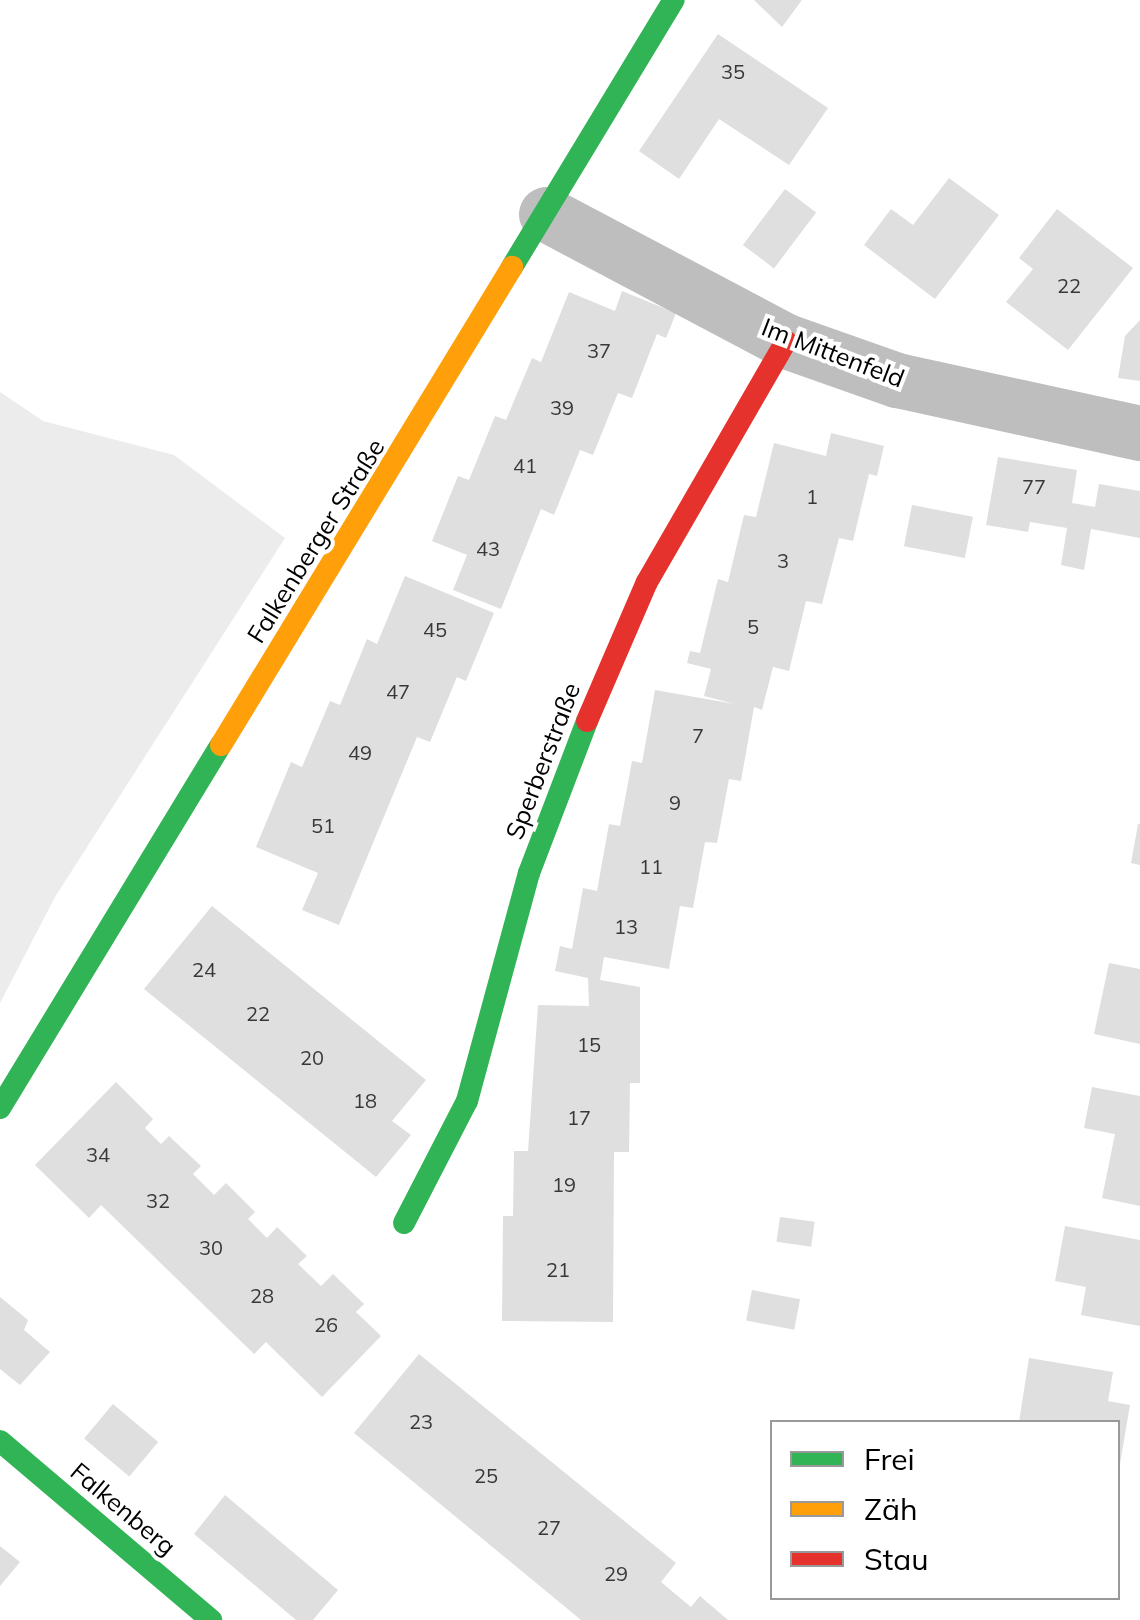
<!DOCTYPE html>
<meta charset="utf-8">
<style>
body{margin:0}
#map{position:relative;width:1140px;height:1620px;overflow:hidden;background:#fff;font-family:Mulish,sans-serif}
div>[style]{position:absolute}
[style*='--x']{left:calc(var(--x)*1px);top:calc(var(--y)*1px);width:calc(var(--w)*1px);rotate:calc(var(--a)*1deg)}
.green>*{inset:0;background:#ececec}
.building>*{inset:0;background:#dfdfdf;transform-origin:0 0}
.street>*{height:55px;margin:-27.5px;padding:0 27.5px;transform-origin:27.5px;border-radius:27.5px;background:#bebebe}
.fast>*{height:22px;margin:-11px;padding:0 11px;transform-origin:11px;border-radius:11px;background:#30b455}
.slow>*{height:22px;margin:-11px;padding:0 11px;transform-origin:11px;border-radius:11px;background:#ff9f0a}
.jam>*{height:22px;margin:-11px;padding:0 11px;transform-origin:11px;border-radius:11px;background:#e5322d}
span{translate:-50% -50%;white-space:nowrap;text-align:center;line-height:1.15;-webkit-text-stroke:8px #fff;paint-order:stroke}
.number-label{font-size:20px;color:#383838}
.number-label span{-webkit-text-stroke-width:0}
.street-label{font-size:25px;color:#000}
.legend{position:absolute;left:770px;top:1420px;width:350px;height:180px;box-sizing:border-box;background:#fff;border:2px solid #999;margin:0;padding:12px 18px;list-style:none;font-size:30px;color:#000}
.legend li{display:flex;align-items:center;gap:20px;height:50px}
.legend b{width:50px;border:2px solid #999}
</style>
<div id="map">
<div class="green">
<div style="clip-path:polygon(0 392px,43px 421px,174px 455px,285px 538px,55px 897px,0 1003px)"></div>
</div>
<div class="building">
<div style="clip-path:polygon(754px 0,802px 0,782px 27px)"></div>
<div style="clip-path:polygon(718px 34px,828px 108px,789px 165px,719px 119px,679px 179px,639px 151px)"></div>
<div style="clip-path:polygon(949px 178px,999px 215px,935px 299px,864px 245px,891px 209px,913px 225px)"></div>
<div style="left:785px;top:189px;width:39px;height:70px;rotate:37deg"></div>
<div style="clip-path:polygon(1057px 209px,1133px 268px,1068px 350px,1006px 302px,1033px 269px,1019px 258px)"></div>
<div style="clip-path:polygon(622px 291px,676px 313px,666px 338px,657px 334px,632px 398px,618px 393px,593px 455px,580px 450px,554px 515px,541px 509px,501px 609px,453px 590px,467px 555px,432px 541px,458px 476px,469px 480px,495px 416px,506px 420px,532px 358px,541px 362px,569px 292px,615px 311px)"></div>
<div style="clip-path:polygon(1140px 320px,1140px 381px,1118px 378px,1125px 336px)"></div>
<div style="clip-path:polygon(831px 433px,884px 446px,877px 476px,869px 474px,853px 541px,839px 538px,822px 604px,806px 601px,789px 671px,773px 667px,762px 710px,754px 707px,741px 781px,729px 779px,717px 843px,705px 842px,693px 908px,680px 906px,669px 969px,604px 957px,600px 980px,640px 987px,640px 1083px,630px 1083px,629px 1152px,614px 1152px,613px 1322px,502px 1321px,503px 1216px,513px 1216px,514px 1151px,528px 1151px,538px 1005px,589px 1006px,588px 978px,555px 971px,560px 946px,572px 949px,583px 888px,597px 891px,609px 824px,620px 826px,632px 761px,642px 763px,655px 690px,735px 704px,704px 696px,711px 669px,687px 663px,690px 651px,700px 653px,718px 579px,728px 582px,744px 515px,756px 517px,774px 443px,826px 456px)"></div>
<div style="clip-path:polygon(998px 457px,1077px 470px,1072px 503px,1095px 507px,1099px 484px,1140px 491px,1140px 538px,1091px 529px,1084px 570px,1061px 565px,1067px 528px,1030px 522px,1028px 532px,986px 525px)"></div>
<div style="left:912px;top:505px;width:62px;height:42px;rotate:11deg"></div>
<div style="clip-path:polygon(405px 576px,494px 613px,466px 681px,457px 677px,430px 742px,417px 737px,339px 925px,302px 910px,318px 873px,256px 847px,291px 762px,302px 767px,330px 701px,340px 705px,367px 639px,377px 644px)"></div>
<div style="clip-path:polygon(1138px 824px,1140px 824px,1140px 865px,1131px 863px)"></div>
<div style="clip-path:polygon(212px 906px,426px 1080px,392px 1121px,411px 1135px,376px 1177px,144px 989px)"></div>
<div style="clip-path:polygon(1109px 963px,1140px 969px,1140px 1044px,1094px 1034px)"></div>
<div style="clip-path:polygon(116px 1082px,153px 1119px,145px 1128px,161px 1144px,169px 1136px,201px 1166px,193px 1174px,214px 1195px,226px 1183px,255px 1212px,248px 1219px,267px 1238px,277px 1227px,307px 1256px,298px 1264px,321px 1286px,333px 1274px,364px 1304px,356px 1312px,381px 1336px,322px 1397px,266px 1342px,254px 1354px,101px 1205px,89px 1218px,35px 1165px)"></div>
<div style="clip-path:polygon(1092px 1087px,1140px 1096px,1140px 1206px,1102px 1198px,1115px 1134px,1084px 1128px)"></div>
<div style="left:780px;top:1217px;width:35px;height:25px;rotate:8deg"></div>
<div style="clip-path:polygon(1065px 1226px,1140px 1240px,1140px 1326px,1081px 1315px,1086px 1287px,1055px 1281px)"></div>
<div style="left:752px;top:1290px;width:49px;height:31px;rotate:11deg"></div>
<div style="clip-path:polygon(0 1297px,28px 1320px,24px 1330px,50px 1352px,20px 1385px,0 1369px)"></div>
<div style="clip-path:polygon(419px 1354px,676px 1563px,661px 1582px,691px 1607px,700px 1596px,728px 1620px,581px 1620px,354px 1433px)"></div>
<div style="clip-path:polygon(1029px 1358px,1113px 1372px,1108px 1401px,1130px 1405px,1120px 1464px,1118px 1422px,1019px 1422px)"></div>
<div style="left:113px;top:1404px;width:59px;height:45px;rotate:40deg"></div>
<div style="clip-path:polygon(225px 1495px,338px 1590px,313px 1620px,296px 1620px,194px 1534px)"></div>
<div style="clip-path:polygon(0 1546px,20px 1562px,0 1586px)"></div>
</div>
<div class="street">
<div style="--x:546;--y:214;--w:272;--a:27.9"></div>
<div style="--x:786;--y:341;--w:118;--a:19.4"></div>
<div style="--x:897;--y:380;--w:249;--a:12.3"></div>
</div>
<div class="fast">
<div style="--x:512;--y:267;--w:312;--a:-58.8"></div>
<div style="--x:0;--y:1108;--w:425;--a:-58.7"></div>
<div style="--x:404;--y:1223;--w:137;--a:-62.7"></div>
<div style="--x:467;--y:1101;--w:236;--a:-74.8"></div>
<div style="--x:529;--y:873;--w:163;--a:-69.1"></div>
<div style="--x:0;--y:1441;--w:277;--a:40.3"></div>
</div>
<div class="slow">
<div style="--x:221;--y:745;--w:560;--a:-58.67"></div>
</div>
<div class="jam">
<div style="--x:587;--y:721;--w:151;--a:-66.7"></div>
<div style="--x:647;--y:582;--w:278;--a:-60"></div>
</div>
<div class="number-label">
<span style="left:733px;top:71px">35</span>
<span style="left:1069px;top:285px">22</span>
<span style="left:599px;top:350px">37</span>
<span style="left:562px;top:407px">39</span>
<span style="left:525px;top:465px">41</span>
<span style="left:1034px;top:486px">77</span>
<span style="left:812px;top:496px">1</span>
<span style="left:488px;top:548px">43</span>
<span style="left:783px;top:560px">3</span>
<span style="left:753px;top:626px">5</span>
<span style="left:435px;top:629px">45</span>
<span style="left:398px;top:691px">47</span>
<span style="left:698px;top:735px">7</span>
<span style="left:360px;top:752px">49</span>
<span style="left:675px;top:802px">9</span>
<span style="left:323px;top:825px">51</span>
<span style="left:651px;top:866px">11</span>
<span style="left:626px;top:926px">13</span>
<span style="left:204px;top:969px">24</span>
<span style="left:258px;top:1013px">22</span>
<span style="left:589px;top:1044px">15</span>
<span style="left:312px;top:1057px">20</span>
<span style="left:365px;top:1100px">18</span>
<span style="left:579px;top:1117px">17</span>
<span style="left:98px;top:1154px">34</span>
<span style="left:564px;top:1184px">19</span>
<span style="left:158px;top:1200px">32</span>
<span style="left:211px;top:1247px">30</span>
<span style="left:558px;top:1269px">21</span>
<span style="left:262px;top:1295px">28</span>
<span style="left:326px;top:1324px">26</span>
<span style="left:421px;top:1421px">23</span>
<span style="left:486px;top:1475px">25</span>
<span style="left:549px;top:1527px">27</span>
<span style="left:616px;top:1573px">29</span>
</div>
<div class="street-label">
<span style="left:833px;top:353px;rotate:21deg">Im Mittenfeld</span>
<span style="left:316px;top:541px;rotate:-58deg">Falkenberger Straße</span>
<span style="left:543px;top:761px;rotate:-69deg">Sperberstraße</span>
<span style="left:123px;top:1509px;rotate:40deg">Falkenberg</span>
</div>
<ul class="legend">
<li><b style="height:12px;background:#30b455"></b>Frei</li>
<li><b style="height:12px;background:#ff9f0a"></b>Zäh</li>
<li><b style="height:12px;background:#e5322d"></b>Stau</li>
</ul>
</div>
